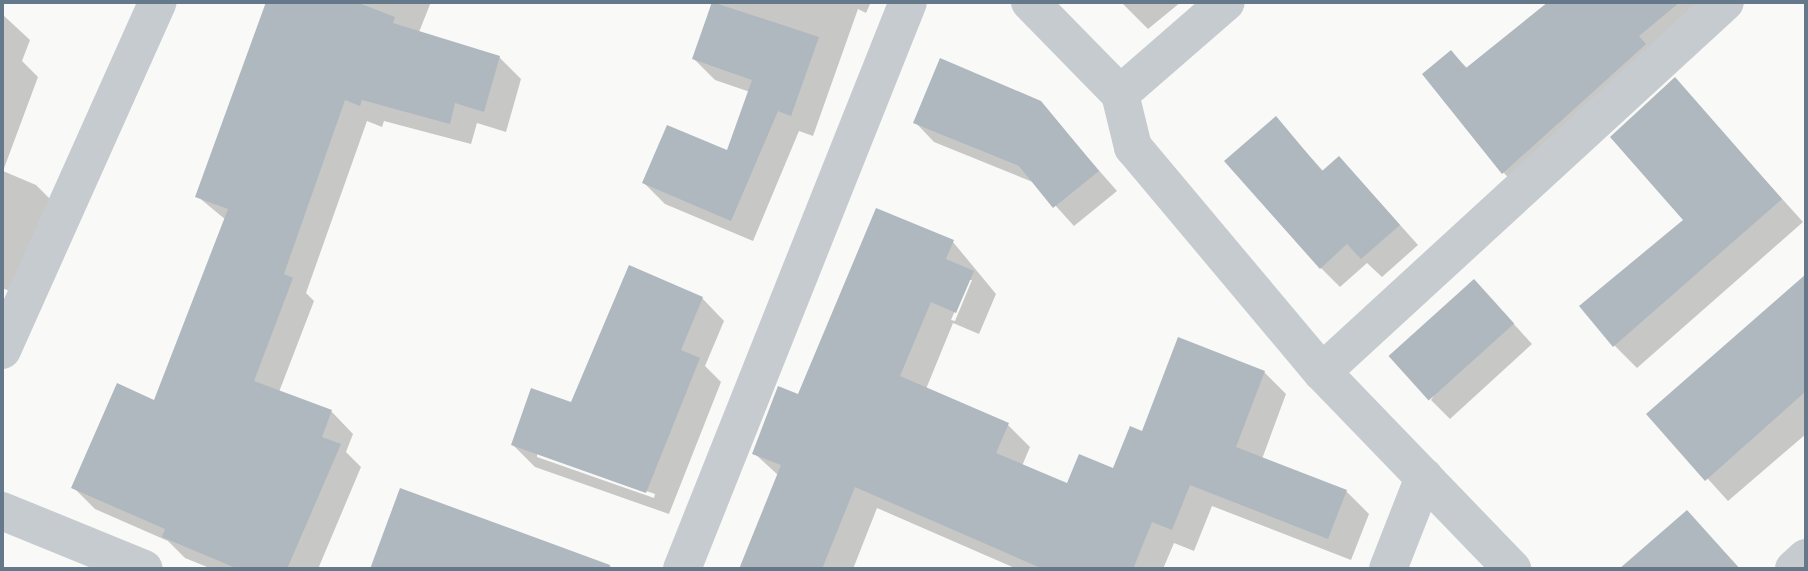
<!DOCTYPE html>
<style>
body{margin:0}
#map{position:relative;width:1808px;height:571px;overflow:hidden;background:#f9f9f7;font-family:"Alegreya Sans",sans-serif}
div>[style]{position:absolute}
[style*='--x']{left:calc(var(--x)*1px);top:calc(var(--y)*1px);width:calc(var(--w)*1px);rotate:calc(var(--a)*1deg)}
.shadow>*{inset:0;background:#0003}
.building>*{inset:0;background:#afb8bf;transform-origin:0 0}
.minor>*{height:38px;margin:-19px;padding:0 19px;transform-origin:19px;border-radius:19px;background:#c6cbcf}
span{translate:-50% -50%;white-space:nowrap;text-align:center;line-height:1.15;-webkit-text-stroke:7px #fff;paint-order:stroke}
.frame{position:absolute;inset:0;border:4px solid #65798b;pointer-events:none}
</style>
<div id="map">
<div class="shadow">
<div style="clip-path:polygon(268px 2px,431px 2px,419px 32px,499px 57px,521px 79px,506px 132px,477px 123px,471px 144px,384px 121px,382px 127px,367px 121px,306px 293px,314px 301px,279px 392px,332px 412px,353px 434px,346px 452px,361px 467px,318px 569px,212px 569px,185px 558px,168px 541px,95px 509px,73px 487px,155px 402px,226px 220px,197px 196px)"></div>
<div style="clip-path:polygon(712px 2px,871px 2px,866px 13px,858px 9px,813px 136px,799px 131px,753px 241px,665px 204px,644px 183px,728px 153px,750px 92px,715px 80px,694px 59px)"></div>
<div style="clip-path:polygon(1121px 2px,1181px 2px,1148px 29px)"></div>
<div style="clip-path:polygon(1551px 2px,1558px 2px,1570px 14px,1584px 2px,1729px 2px,1526px 196px,1503px 172px,1451px 52px,1468px 69px)"></div>
<div style="clip-path:polygon(2px 14px,30px 40px,22px 61px,38px 77px,3px 171px,36px 185px,60px 209px,24px 297px,2px 288px)"></div>
<div style="clip-path:polygon(1675px 80px,1803px 222px,1637px 368px,1614px 345px,1685px 220px)"></div>
<div style="clip-path:polygon(1040px 103px,1117px 191px,1074px 226px,1035px 183px,934px 142px,915px 122px)"></div>
<div style="clip-path:polygon(1276px 119px,1324px 172px,1358px 178px,1418px 245px,1382px 277px,1367px 263px,1340px 287px,1321px 268px)"></div>
<div style="clip-path:polygon(evenodd,953px 242px,996px 294px,979px 334px,953px 323px,926px 389px,1008px 425px,1030px 447px,1022px 466px,1068px 486px,1114px 470px,1143px 433px,1264px 372px,1286px 394px,1262px 459px,1346px 491px,1369px 514px,1351px 560px,1212px 506px,1194px 551px,1174px 543px,1163px 569px,1017px 569px,877px 508px,853px 569px,741px 569px,779px 476px,754px 453px,799px 396px,953px 242px,968px 280px,972px 280px,955px 321px,951px 320px,968px 280px)"></div>
<div style="clip-path:polygon(1806px 277px,1806px 434px,1728px 501px,1649px 414px)"></div>
<div style="clip-path:polygon(evenodd,702px 298px,724px 321px,705px 366px,721px 382px,669px 514px,535px 467px,513px 445px,572px 404px,702px 298px,537px 453px,655px 494px,654px 498px,537px 457px,537px 453px)"></div>
<div style="clip-path:polygon(1493px 301px,1532px 344px,1450px 419px,1431px 400px)"></div>
<div style="clip-path:polygon(401px 490px,617px 569px,372px 569px)"></div>
<div style="clip-path:polygon(1687px 512px,1740px 569px,1622px 569px)"></div>
</div>
<div class="building">
<div style="clip-path:polygon(266px 2px,356px 2px,395px 17px,393px 23px,500px 56px,484px 112px,455px 103px,450px 124px,362px 100px,360px 106px,345px 100px,284px 274px,293px 278px,254px 381px,332px 410px,322px 437px,341px 444px,287px 569px,238px 569px,162px 537px,165px 529px,71px 488px,117px 383px,154px 400px,228px 209px,195px 197px)"></div>
<div style="clip-path:polygon(712px 2px,819px 37px,791px 116px,778px 111px,731px 221px,642px 183px,667px 125px,727px 150px,752px 80px,692px 59px)"></div>
<div style="clip-path:polygon(1548px 2px,1680px 2px,1639px 36px,1646px 44px,1502px 174px,1422px 74px,1451px 50px,1466px 68px)"></div>
<div style="clip-path:polygon(940px 58px,1041px 101px,1099px 171px,1053px 208px,1019px 166px,913px 123px)"></div>
<div style="clip-path:polygon(1675px 77px,1782px 199px,1613px 347px,1579px 306px,1683px 220px,1610px 137px)"></div>
<div style="clip-path:polygon(1276px 116px,1322px 171px,1339px 156px,1400px 225px,1361px 259px,1347px 244px,1320px 269px,1224px 161px)"></div>
<div style="clip-path:polygon(876px 208px,954px 240px,946px 259px,974px 271px,956px 313px,931px 302px,900px 376px,1009px 423px,996px 453px,1067px 483px,1079px 454px,1113px 468px,1130px 426px,1142px 431px,1178px 337px,1265px 371px,1236px 447px,1347px 490px,1328px 539px,1190px 485px,1172px 530px,1152px 522px,1133px 569px,1043px 569px,855px 487px,822px 569px,739px 569px,781px 465px,752px 454px,778px 386px,798px 394px)"></div>
<div style="clip-path:polygon(629px 265px,703px 297px,681px 350px,700px 358px,646px 493px,511px 445px,531px 388px,571px 402px)"></div>
<div style="clip-path:polygon(1806px 274px,1806px 391px,1705px 481px,1646px 414px)"></div>
<div style="left:1474px;top:279px;width:60px;height:115px;rotate:48deg"></div>
<div style="clip-path:polygon(400px 488px,610px 565px,609px 569px,370px 569px)"></div>
<div style="clip-path:polygon(1687px 510px,1740px 569px,1619px 569px)"></div>
</div>
<div class="minor">
<div style="--x:1030;--y:2;--w:129;--a:45.6"></div>
<div style="--x:1120;--y:94;--w:55;--a:76.2"></div>
<div style="--x:1133;--y:147;--w:294;--a:50"></div>
<div style="--x:1322;--y:372;--w:274;--a:46"></div>
<div style="--x:1120;--y:94;--w:140;--a:-41"></div>
<div style="--x:2;--y:350;--w:381;--a:-65.9"></div>
<div style="--x:1322;--y:372;--w:547;--a:-42.56"></div>
<div style="--x:2;--y:511;--w:153;--a:22.2"></div>
<div style="--x:682;--y:569;--w:610;--a:-68.27"></div>
<div style="--x:1388;--y:569;--w:99;--a:-68.6"></div>
<div style="--x:1794;--y:569;--w:16;--a:-43"></div>
</div>
<div class="frame"></div>
</div>
